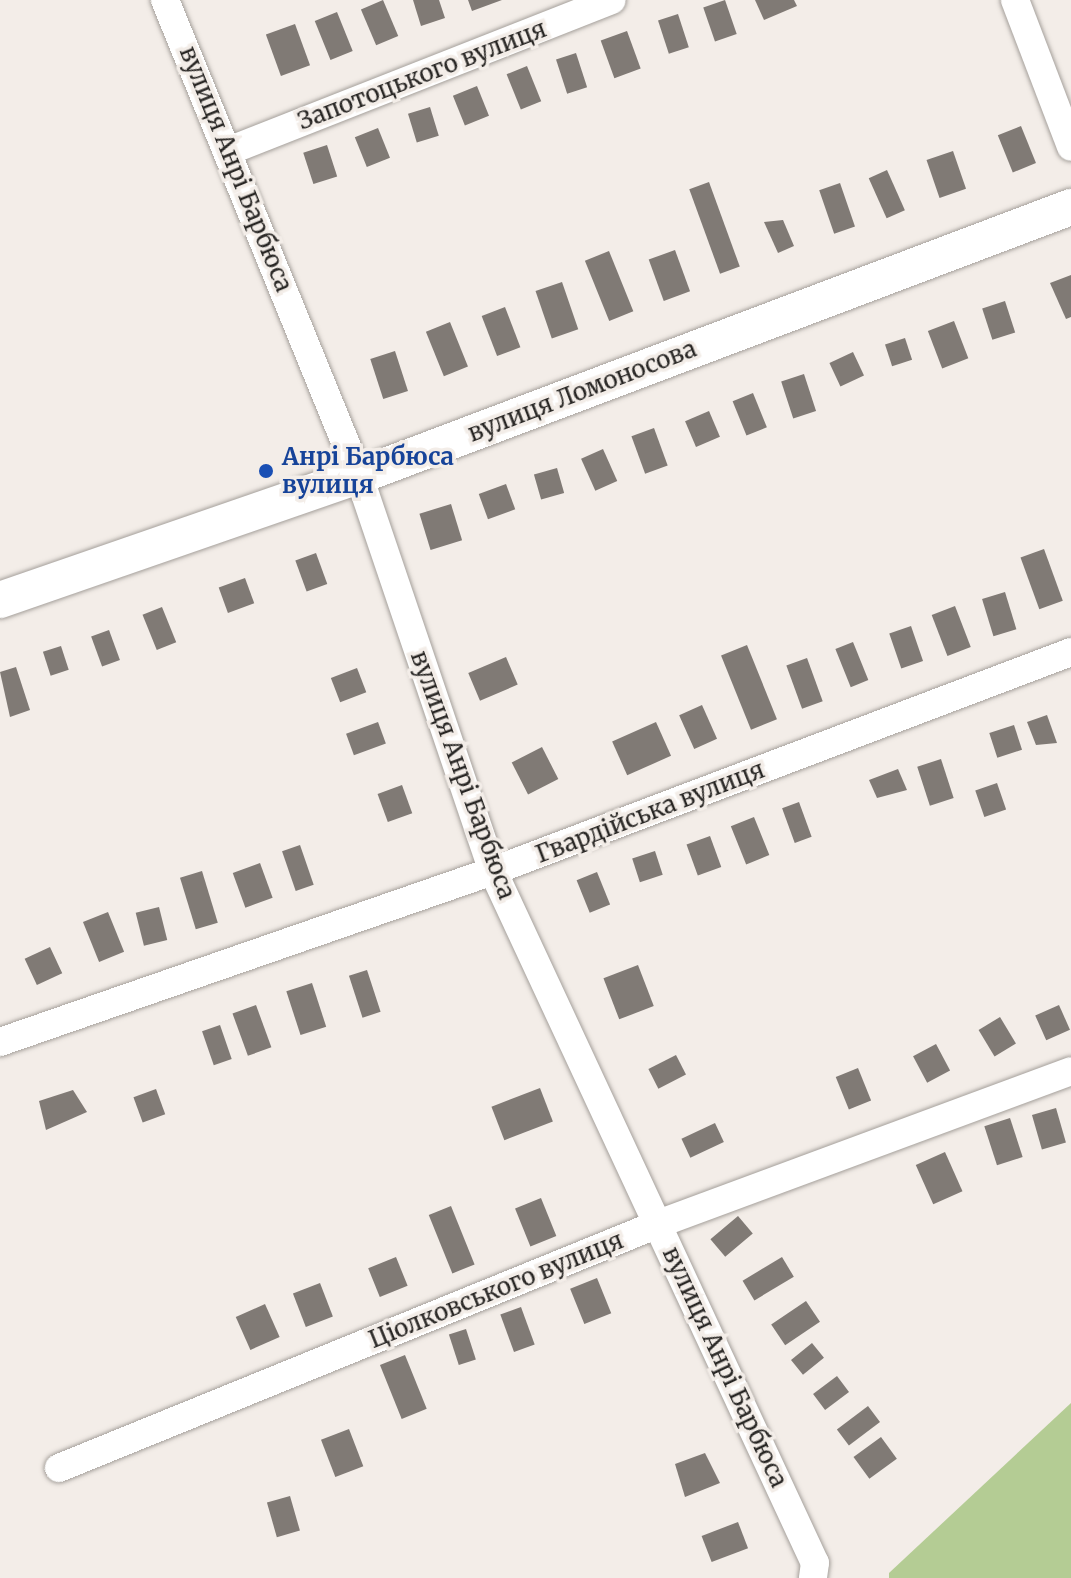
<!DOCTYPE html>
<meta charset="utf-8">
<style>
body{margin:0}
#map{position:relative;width:1071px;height:1578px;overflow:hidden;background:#f3ede8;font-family:Merriweather,serif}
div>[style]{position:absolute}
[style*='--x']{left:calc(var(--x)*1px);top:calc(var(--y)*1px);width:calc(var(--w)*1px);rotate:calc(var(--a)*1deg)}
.green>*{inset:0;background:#b4cc94}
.building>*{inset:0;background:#807a75;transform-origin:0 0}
.roads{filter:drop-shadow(0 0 2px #a5a09b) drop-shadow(0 0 2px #a5a09b)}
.minor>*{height:28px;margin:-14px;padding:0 14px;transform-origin:14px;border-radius:14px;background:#fff}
.major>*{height:36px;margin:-18px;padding:0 18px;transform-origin:18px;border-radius:18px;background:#fff}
.dots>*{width:22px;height:22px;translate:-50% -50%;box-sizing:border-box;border:4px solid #f3ede8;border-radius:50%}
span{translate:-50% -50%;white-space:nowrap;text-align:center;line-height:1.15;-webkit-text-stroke:7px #f3ede8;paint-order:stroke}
.street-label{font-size:24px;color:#282624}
.transit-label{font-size:24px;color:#164399;font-weight:700}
.left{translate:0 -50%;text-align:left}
</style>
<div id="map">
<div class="green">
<div style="clip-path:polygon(1071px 1403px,1071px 1578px,889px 1578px,889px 1573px)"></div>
</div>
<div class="building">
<div style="left:383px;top:0;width:39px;height:24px;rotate:67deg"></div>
<div style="clip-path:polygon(413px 0,439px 0,445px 18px,421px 26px)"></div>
<div style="clip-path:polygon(468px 0,502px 0,472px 11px)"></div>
<div style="left:725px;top:0;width:36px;height:23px;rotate:71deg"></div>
<div style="clip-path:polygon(755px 0,794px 0,797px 6px,764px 20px)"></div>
<div style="left:337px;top:12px;width:42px;height:24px;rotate:68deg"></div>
<div style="left:678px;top:14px;width:35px;height:21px;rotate:72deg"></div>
<div style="left:295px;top:24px;width:44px;height:31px;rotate:70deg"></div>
<div style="left:627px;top:31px;width:40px;height:28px;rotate:70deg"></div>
<div style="left:576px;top:53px;width:36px;height:21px;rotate:72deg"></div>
<div style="left:527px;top:66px;width:38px;height:22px;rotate:68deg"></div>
<div style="left:477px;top:86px;width:32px;height:26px;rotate:68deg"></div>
<div style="left:430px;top:107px;width:30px;height:23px;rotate:73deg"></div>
<div style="left:1021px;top:126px;width:40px;height:25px;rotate:68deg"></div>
<div style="left:378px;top:128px;width:32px;height:25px;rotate:68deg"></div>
<div style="left:327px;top:145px;width:33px;height:25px;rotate:72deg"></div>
<div style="left:953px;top:151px;width:40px;height:28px;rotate:71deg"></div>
<div style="left:887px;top:170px;width:44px;height:20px;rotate:66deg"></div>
<div style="left:709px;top:182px;width:90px;height:21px;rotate:70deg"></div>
<div style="left:840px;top:183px;width:46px;height:22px;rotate:71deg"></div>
<div style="clip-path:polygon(783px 220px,794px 246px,778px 253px,764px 222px)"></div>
<div style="left:675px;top:250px;width:44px;height:28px;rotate:70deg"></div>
<div style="left:609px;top:251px;width:65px;height:26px;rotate:68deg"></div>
<div style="clip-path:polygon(1071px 275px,1071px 317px,1066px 319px,1050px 283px)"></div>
<div style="left:562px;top:282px;width:50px;height:28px;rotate:71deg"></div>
<div style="left:1005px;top:301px;width:33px;height:24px;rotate:72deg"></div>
<div style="left:505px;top:307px;width:43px;height:25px;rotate:69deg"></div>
<div style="left:954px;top:321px;width:40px;height:28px;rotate:69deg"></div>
<div style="left:450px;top:322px;width:48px;height:26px;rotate:68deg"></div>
<div style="left:905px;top:338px;width:23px;height:21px;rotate:72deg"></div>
<div style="left:395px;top:351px;width:42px;height:26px;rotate:72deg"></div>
<div style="left:853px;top:352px;width:26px;height:26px;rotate:65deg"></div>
<div style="left:804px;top:374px;width:39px;height:24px;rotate:72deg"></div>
<div style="left:753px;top:393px;width:37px;height:22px;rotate:68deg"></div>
<div style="left:709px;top:411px;width:28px;height:26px;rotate:67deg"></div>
<div style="left:654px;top:428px;width:40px;height:24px;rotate:70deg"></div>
<div style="left:603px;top:449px;width:35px;height:24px;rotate:66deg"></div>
<div style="left:557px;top:468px;width:26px;height:24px;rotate:74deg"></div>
<div style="left:506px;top:484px;width:27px;height:29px;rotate:70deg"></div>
<div style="left:451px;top:504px;width:38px;height:33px;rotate:73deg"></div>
<div style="left:1044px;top:549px;width:55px;height:25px;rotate:70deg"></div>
<div style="left:316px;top:553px;width:33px;height:22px;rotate:70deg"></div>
<div style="left:245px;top:578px;width:27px;height:28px;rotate:70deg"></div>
<div style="left:1005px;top:592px;width:39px;height:24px;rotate:73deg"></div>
<div style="left:955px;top:606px;width:44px;height:25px;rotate:69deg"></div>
<div style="left:162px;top:607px;width:38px;height:21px;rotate:68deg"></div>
<div style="left:911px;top:626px;width:37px;height:23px;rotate:71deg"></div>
<div style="left:109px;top:630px;width:32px;height:19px;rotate:70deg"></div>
<div style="left:853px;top:642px;width:41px;height:19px;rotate:68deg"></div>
<div style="left:747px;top:645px;width:80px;height:28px;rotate:68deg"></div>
<div style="left:61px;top:646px;width:25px;height:19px;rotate:72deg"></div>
<div style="left:506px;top:657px;width:30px;height:41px;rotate:67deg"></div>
<div style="left:807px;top:658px;width:46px;height:22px;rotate:70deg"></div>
<div style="clip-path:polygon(16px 667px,30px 710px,10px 717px,0 672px)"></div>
<div style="left:357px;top:668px;width:26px;height:28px;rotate:69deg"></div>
<div style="left:702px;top:705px;width:37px;height:25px;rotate:66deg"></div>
<div style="clip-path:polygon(1047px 715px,1057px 743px,1036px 745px,1027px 722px)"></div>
<div style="left:378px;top:722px;width:23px;height:34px;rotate:70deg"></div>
<div style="left:656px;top:722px;width:37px;height:48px;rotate:66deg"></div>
<div style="left:1014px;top:725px;width:26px;height:26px;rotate:72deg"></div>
<div style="left:542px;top:747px;width:36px;height:34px;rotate:63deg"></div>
<div style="left:941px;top:759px;width:41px;height:25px;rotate:72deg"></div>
<div style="clip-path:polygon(898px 769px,907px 790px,877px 798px,869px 780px)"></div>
<div style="left:997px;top:783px;width:28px;height:23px;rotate:71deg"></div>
<div style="left:402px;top:785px;width:30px;height:26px;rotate:70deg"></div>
<div style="left:799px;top:802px;width:37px;height:18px;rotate:70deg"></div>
<div style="left:754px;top:817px;width:41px;height:25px;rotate:68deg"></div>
<div style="left:710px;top:836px;width:33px;height:25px;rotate:70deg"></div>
<div style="left:300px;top:845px;width:42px;height:19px;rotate:71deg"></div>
<div style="left:655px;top:851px;width:25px;height:24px;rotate:72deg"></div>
<div style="left:260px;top:863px;width:37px;height:29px;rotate:70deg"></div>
<div style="left:202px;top:871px;width:54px;height:23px;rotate:73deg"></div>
<div style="left:597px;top:872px;width:35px;height:22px;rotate:68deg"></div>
<div style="left:159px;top:907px;width:34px;height:24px;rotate:76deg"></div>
<div style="left:108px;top:912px;width:43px;height:27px;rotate:68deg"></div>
<div style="left:50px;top:947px;width:29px;height:28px;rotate:65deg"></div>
<div style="left:638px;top:965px;width:44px;height:37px;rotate:69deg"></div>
<div style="left:367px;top:970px;width:44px;height:19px;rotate:72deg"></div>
<div style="left:312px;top:983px;width:46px;height:27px;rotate:72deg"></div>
<div style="left:256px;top:1005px;width:45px;height:25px;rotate:70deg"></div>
<div style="left:1059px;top:1005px;width:27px;height:26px;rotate:66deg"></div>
<div style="left:1000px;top:1017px;width:31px;height:25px;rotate:59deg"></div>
<div style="left:220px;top:1025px;width:36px;height:19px;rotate:71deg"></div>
<div style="left:936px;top:1044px;width:30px;height:26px;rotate:62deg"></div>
<div style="left:676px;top:1055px;width:22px;height:31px;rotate:63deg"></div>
<div style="left:858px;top:1068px;width:35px;height:24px;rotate:68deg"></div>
<div style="left:540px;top:1088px;width:36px;height:52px;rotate:69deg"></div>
<div style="left:156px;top:1089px;width:27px;height:24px;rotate:70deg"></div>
<div style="clip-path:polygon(73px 1090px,87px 1112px,46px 1130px,39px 1101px)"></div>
<div style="left:1056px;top:1108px;width:36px;height:25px;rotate:74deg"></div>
<div style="left:1010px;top:1118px;width:41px;height:27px;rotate:72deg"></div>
<div style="left:715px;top:1123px;width:21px;height:37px;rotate:65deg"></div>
<div style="left:945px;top:1152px;width:43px;height:32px;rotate:66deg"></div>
<div style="left:541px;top:1198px;width:41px;height:28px;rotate:68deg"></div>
<div style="left:451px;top:1206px;width:63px;height:24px;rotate:68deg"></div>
<div style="left:738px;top:1216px;width:23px;height:36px;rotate:50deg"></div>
<div style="left:396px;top:1257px;width:31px;height:30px;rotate:68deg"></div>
<div style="left:782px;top:1257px;width:23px;height:46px;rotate:59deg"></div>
<div style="left:597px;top:1278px;width:38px;height:29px;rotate:68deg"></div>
<div style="left:320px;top:1283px;width:36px;height:29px;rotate:69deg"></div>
<div style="left:806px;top:1301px;width:25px;height:42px;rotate:56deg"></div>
<div style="left:265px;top:1304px;width:36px;height:32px;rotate:66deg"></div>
<div style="left:521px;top:1307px;width:40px;height:22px;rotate:70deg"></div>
<div style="left:466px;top:1329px;width:32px;height:18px;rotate:72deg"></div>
<div style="left:812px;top:1343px;width:19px;height:27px;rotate:51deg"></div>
<div style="left:405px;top:1355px;width:58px;height:27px;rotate:68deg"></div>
<div style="left:837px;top:1376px;width:20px;height:30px;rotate:53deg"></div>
<div style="left:868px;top:1406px;width:20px;height:39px;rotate:53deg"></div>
<div style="left:349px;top:1429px;width:40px;height:30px;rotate:69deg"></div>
<div style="left:881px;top:1437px;width:27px;height:34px;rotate:54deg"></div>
<div style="clip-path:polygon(705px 1453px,720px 1483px,685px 1497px,675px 1464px)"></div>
<div style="left:290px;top:1496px;width:36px;height:24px;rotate:74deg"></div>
<div style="left:738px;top:1522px;width:28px;height:39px;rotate:69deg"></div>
</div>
<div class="roads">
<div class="minor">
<div style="--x:165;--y:0;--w:514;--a:67.83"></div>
<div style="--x:359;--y:476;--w:417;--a:71.3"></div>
<div style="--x:493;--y:871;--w:763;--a:65.05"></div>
<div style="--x:815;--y:1563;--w:15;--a:98"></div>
<div style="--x:1015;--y:0;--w:157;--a:69.1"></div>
<div style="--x:231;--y:150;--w:409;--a:-21.5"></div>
<div style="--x:0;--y:1042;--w:522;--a:-19.13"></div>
<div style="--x:493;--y:871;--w:618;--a:-20.75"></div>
<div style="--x:59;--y:1468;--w:647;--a:-22.16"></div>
<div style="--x:658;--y:1224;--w:440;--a:-20.3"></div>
</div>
<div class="major">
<div style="--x:0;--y:600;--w:380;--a:-19.1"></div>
<div style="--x:359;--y:476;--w:761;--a:-20.7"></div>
</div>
</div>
<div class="dots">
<div style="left:266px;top:471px;background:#1a4fb4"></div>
</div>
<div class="street-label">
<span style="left:422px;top:75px;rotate:-21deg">Запотоцького вулиця</span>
<span style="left:236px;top:169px;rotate:68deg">вулиця Анрі Барбюса</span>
<span style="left:582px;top:391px;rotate:-21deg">вулиця Ломоносова</span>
<span style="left:463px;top:775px;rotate:70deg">вулиця Анрі Барбюса</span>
<span style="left:650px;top:812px;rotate:-21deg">Гвардійська вулиця</span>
<span style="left:496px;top:1290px;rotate:-22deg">Ціолковського вулиця</span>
<span style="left:725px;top:1367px;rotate:65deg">вулиця Анрі Барбюса</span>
</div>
<div class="transit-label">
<span class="left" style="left:282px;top:471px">Анрі Барбюса<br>вулиця</span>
</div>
</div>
